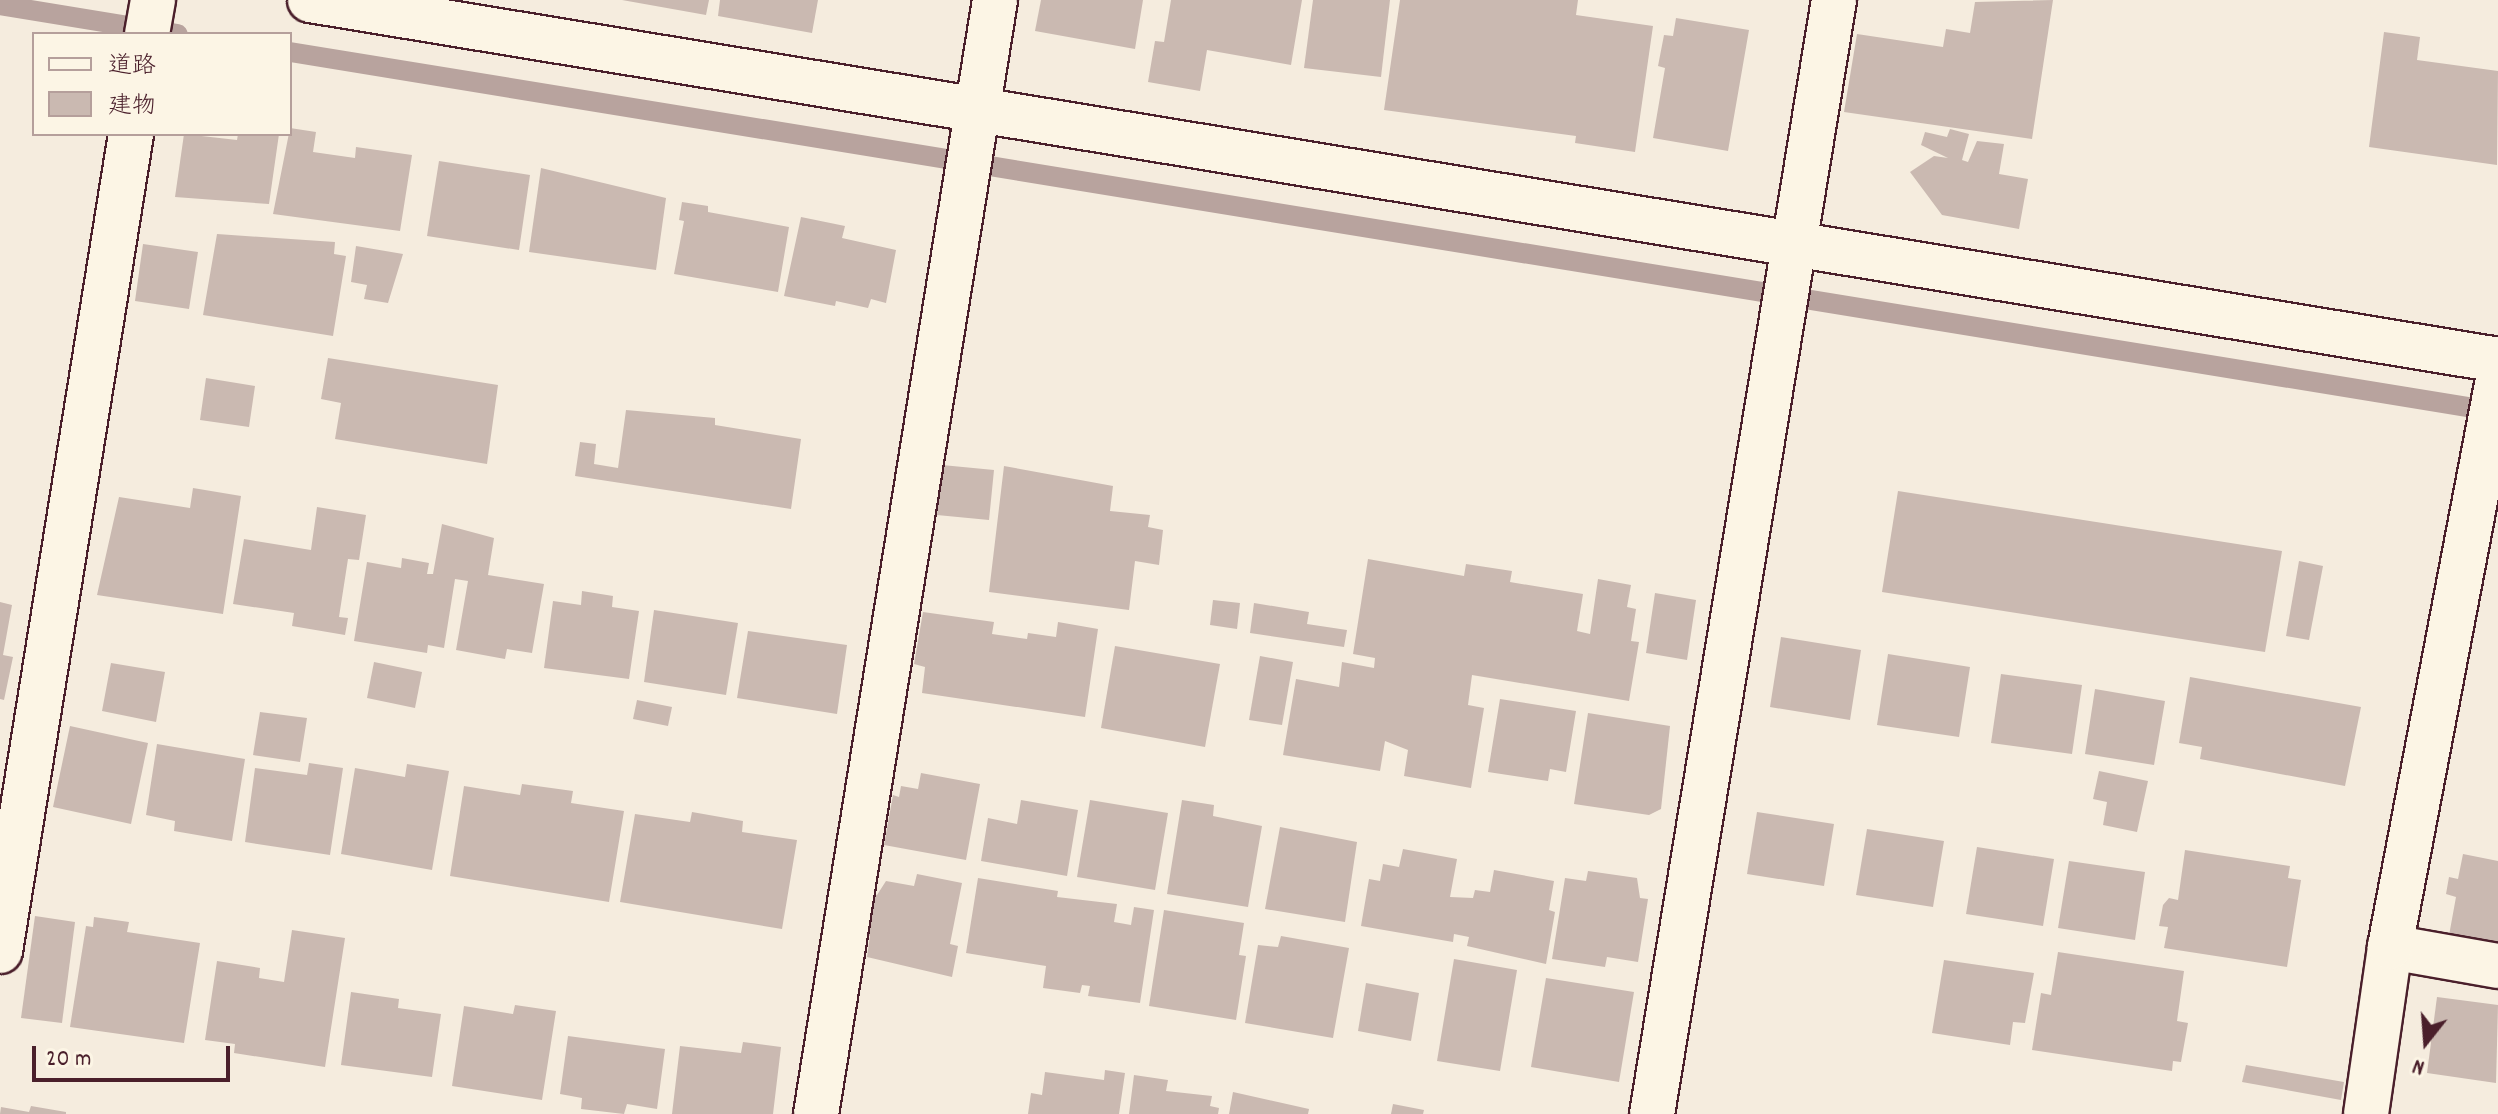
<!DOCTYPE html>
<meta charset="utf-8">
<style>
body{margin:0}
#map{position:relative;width:2498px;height:1114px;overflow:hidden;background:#f5ecde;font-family:Dekko,"Klee One",sans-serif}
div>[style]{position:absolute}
.stream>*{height:20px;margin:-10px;padding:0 10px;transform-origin:10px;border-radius:10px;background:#b8a39e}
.building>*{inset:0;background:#cab9b1}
.roads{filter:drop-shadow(2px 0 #4a1f2b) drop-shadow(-2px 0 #4a1f2b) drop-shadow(0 2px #4a1f2b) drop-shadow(0 -2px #4a1f2b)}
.street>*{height:44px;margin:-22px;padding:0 22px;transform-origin:22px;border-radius:22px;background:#fcf5e5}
.secondary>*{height:44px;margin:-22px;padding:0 22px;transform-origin:22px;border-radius:22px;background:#fcf5e5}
span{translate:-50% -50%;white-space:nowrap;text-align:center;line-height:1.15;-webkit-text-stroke:7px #fcf5e5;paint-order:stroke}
.legend{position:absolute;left:32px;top:32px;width:260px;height:104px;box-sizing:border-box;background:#fcf5e5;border:2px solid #b59f9b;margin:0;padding:10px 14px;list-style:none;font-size:24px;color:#4a1f2b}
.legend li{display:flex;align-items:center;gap:16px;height:40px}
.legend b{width:40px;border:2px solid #b59f9b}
.north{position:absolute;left:2386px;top:1002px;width:80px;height:80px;-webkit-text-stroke:6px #fcf5e5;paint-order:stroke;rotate:197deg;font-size:22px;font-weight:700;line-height:32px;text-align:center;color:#4a1f2b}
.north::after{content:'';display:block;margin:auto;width:28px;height:36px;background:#4a1f2b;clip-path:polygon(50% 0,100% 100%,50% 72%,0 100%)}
.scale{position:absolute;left:32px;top:1046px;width:198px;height:36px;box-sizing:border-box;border:4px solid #4a1f2b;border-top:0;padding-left:10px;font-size:24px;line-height:28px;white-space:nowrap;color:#4a1f2b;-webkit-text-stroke:6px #fcf5e5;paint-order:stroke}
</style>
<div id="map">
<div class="stream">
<i style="left:0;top:5px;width:180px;rotate:9.3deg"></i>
<i style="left:290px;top:52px;width:2236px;rotate:9.26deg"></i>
</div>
<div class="building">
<i style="clip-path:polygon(622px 0,709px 0,706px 15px)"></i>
<i style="clip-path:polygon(720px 0,818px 0,812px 33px,718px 16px)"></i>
<i style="clip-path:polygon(1041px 0,1143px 0,1135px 49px,1035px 31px)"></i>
<i style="clip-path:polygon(1171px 0,1302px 0,1291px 65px,1207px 50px,1200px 91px,1148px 82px,1155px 41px,1164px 42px)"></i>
<i style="clip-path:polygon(1313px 0,1390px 0,1381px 77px,1304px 68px)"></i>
<i style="clip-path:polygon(1400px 0,1578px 0,1576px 15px,1653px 26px,1635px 152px,1575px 143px,1576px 136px,1384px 110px)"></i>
<i style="clip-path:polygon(2053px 0,2032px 139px,1844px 112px,1857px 34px,1943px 47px,1946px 29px,1970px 33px,1975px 2px)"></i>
<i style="clip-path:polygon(1676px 18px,1749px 30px,1728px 151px,1653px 138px,1665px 68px,1658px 66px,1664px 35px,1673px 36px)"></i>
<i style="clip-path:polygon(2384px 32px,2420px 37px,2417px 60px,2498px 71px,2497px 165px,2369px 147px)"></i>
<i style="clip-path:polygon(290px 128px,316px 132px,313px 152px,355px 158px,356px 147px,412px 155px,400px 231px,273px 214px)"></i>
<i style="clip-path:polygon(1950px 129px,1969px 134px,1962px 160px,1968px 162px,1977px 141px,2004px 144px,1999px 174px,2028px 179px,2019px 229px,1942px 215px,1910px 172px,1934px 156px,1948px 158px,1921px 145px,1925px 132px,1947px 137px)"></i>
<i style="clip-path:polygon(184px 134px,237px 140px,238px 134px,279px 134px,269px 204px,175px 197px)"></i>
<i style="clip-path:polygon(439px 161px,530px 175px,519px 250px,427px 236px)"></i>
<i style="clip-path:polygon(541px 168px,666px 198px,656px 270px,529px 252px)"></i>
<i style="clip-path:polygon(682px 202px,708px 206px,708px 212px,789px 227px,778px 292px,674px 274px,684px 221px,679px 220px)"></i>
<i style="clip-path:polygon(801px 217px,845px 226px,842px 238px,896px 250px,886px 303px,871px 299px,868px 308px,836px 301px,835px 306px,784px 296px)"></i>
<i style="clip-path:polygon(217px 234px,335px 242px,334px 254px,346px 256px,333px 336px,203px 315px)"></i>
<i style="clip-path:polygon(143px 244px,198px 252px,189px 309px,135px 301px)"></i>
<i style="clip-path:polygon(356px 246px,403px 254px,388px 303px,364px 299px,367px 285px,351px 282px)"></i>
<i style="clip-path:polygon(328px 358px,498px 385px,487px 464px,335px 439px,341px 403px,321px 399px)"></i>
<i style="clip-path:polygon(206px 378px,255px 386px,249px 427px,200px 420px)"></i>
<i style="clip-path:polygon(626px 410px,715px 418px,715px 425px,801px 439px,791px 509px,575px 476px,580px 442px,596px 444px,594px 464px,618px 468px)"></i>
<i style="clip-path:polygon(942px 465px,994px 470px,989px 520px,937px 515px)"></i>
<i style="clip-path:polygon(1004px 466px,1113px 486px,1110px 511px,1150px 515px,1148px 527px,1163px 530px,1159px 565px,1135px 561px,1129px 610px,989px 592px)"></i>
<i style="clip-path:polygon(193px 488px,241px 496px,223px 614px,97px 595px,119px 497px,190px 508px)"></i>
<i style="clip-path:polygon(1898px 491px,2282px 551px,2265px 652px,1882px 592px)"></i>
<i style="clip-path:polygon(317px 507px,366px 515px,359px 560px,348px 559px,339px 617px,348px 618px,345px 635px,292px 626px,294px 613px,233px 604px,244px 539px,311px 550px)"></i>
<i style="clip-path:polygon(442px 524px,494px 538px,488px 575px,544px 584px,532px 653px,507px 649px,505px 659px,456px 650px,468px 581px,455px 579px,444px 648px,428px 645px,427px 653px,354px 641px,367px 562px,401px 568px,402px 558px,429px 563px,427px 574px,433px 574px)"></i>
<i style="clip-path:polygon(1368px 559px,1464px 576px,1466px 564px,1512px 571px,1510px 582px,1583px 594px,1577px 631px,1590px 634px,1598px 579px,1631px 585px,1627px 607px,1636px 609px,1631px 641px,1639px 642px,1629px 701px,1472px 675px,1468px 705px,1484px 708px,1471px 788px,1404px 776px,1408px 750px,1385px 741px,1380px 771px,1283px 755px,1296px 679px,1339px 687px,1342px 662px,1374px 668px,1375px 658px,1353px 654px)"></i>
<i style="clip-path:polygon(2299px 561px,2323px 566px,2309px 640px,2286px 636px)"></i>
<i style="clip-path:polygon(582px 591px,613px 596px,612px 607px,639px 611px,629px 679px,544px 668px,553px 601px,581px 605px)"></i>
<i style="clip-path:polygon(1655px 593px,1696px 600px,1687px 660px,1646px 653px)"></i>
<i style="clip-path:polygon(1213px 600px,1240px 603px,1237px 629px,1210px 625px)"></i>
<i style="clip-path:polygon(0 602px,12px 605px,3px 655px,13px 657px,4px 700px,0 699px)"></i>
<i style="clip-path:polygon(1254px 603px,1309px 612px,1307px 624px,1347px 630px,1344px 647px,1250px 633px)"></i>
<i style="clip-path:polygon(654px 610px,738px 623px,726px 695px,644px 682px)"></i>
<i style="clip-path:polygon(923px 612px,994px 622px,992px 634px,1027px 639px,1028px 633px,1056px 637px,1058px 622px,1098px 629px,1085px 717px,922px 693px,925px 667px,914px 664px)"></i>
<i style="clip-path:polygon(748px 631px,847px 645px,837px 714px,737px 698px)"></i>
<i style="clip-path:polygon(1781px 637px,1861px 650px,1850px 720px,1770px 707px)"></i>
<i style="clip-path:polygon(1115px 646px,1220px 664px,1205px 747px,1101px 728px)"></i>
<i style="clip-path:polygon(1888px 654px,1970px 667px,1959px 737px,1877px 725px)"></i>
<i style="clip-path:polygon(1260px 656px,1293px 662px,1282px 725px,1249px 720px)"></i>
<i style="clip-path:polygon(374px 662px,422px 672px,415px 708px,367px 698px)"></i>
<i style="clip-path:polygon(111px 663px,165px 672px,156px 722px,102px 711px)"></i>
<i style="clip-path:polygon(2001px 674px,2082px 685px,2072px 754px,1991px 743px)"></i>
<i style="clip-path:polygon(2190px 677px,2361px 707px,2345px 786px,2200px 759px,2202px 747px,2179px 743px)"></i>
<i style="clip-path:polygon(2095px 689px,2165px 701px,2154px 765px,2085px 754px)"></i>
<i style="clip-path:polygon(1500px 699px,1576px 711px,1566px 772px,1550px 769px,1548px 781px,1488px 772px)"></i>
<i style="clip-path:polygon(637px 700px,672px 707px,668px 726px,633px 719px)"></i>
<i style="clip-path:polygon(260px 712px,307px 718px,300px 762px,253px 755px)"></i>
<i style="clip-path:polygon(1588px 713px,1670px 726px,1661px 809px,1649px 815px,1574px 804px)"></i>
<i style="clip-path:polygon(70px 726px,148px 743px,131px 824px,53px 807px)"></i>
<i style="clip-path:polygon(157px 744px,245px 759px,232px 841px,174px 831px,175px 821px,146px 815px)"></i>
<i style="clip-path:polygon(309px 763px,343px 768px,330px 855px,245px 842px,255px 768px,307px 775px)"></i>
<i style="clip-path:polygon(407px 764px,449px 771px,432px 870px,341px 854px,355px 768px,405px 777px)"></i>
<i style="clip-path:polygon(2099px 771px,2148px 781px,2137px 832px,2103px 825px,2107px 802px,2093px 799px)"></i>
<i style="clip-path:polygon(921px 773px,980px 784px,966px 860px,884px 845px,893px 795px,899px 797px,901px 786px,918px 789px)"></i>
<i style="clip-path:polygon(522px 784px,573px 791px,571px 803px,624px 811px,609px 902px,450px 876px,464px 786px,520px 795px)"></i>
<i style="clip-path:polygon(1021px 800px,1078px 810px,1067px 876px,981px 861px,988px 818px,1017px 824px)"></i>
<i style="clip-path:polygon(1090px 800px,1168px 813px,1155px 890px,1077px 877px)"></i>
<i style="clip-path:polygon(1182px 800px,1214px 805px,1213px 816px,1262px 826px,1248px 907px,1167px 894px)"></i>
<i style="clip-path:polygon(692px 812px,743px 821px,742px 832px,797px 840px,782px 929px,620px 902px,635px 814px,690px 822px)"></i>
<i style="clip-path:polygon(1757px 812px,1834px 824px,1824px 886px,1747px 874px)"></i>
<i style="clip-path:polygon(1280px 827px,1357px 842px,1345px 922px,1265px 909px)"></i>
<i style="clip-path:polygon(1867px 829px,1944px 841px,1933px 907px,1856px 895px)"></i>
<i style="clip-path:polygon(1977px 847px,2054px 859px,2043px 926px,1966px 914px)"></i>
<i style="clip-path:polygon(1403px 849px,1457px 859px,1450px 897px,1473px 898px,1475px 890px,1490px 892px,1494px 870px,1554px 881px,1549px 910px,1555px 912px,1546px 964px,1467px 946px,1469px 937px,1454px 934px,1453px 942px,1361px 926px,1369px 879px,1380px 881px,1383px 864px,1399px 867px)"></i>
<i style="clip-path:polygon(2185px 850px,2290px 866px,2288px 878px,2301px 880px,2287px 967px,2164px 948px,2168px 927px,2159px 926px,2163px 905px,2169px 898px,2178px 900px)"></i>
<i style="clip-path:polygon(2463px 854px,2498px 861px,2498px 951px,2448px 941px,2456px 897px,2446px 894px,2449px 877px,2458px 879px)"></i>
<i style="clip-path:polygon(2069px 861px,2145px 872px,2135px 940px,2058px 928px)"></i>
<i style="clip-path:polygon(1588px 871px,1637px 878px,1640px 898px,1648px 899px,1638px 962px,1607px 957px,1605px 967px,1552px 959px,1565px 878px,1586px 881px)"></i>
<i style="clip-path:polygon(917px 874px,962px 883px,950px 944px,958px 946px,952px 977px,867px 957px,870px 936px,864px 934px,872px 894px,877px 895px,886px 881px,914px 886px)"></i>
<i style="clip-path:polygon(978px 878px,1058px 891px,1057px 897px,1117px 904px,1114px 922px,1131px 925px,1134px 907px,1154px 910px,1140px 1003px,1088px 996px,1090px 986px,1082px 985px,1080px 993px,1043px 988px,1046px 966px,966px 953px)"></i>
<i style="clip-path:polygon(1164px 910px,1244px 923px,1239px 955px,1246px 956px,1236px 1020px,1149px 1006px)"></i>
<i style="clip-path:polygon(35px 916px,75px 922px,62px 1023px,21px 1018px)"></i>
<i style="clip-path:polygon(94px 917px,129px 922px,127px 932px,200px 943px,184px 1043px,70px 1027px,86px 926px,93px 927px)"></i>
<i style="clip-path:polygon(292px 930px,345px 938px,325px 1067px,234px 1053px,235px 1044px,205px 1040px,217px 961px,260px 968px,259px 978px,284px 982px)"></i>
<i style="clip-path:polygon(1281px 936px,1349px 948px,1333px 1038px,1245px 1023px,1258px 945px,1278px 947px)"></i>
<i style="clip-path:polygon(2058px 952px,2184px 971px,2177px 1021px,2188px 1023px,2181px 1062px,2173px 1061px,2172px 1071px,2032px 1050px,2041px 993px,2051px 995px)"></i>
<i style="clip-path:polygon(1454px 959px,1517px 970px,1500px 1071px,1437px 1061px)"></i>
<i style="clip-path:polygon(1944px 960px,2034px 973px,2025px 1023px,2013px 1022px,2010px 1045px,1932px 1033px)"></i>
<i style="clip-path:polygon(1546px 978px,1634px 992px,1619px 1082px,1531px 1067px)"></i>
<i style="clip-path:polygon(1366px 983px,1419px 993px,1411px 1041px,1358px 1031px)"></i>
<i style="clip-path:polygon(351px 992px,399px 999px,398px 1008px,441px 1014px,432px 1077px,341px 1065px)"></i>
<i style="clip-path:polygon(2437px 997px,2498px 1005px,2496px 1083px,2427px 1073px)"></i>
<i style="clip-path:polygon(515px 1005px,556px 1011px,542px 1100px,452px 1086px,464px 1006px,513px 1014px)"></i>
<i style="clip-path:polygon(568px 1036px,665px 1049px,657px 1109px,627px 1104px,624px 1114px,581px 1109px,582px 1098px,560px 1094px)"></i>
<i style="clip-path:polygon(743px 1042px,781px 1047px,773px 1114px,672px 1114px,680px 1046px,741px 1053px)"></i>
<i style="clip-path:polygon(2246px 1065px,2344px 1082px,2341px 1100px,2242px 1082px)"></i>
<i style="clip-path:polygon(1105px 1070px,1125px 1073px,1119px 1114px,1028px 1114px,1031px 1093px,1042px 1095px,1045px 1072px,1104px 1080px)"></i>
<i style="clip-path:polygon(1134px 1075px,1168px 1080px,1166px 1091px,1212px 1096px,1210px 1106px,1219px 1108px,1218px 1114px,1129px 1114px)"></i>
<i style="clip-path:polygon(1233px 1092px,1309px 1109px,1308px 1114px,1229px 1114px)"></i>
<i style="clip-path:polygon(1393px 1104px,1424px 1110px,1423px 1114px,1391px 1114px)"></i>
<i style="clip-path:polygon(31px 1106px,66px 1112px,66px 1114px,0 1114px,1px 1107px,29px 1112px)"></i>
</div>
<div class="roads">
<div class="street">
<i style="left:147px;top:34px;width:35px;rotate:-80deg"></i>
<i style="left:2390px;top:947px;width:110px;rotate:10deg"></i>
<i style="left:0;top:951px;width:827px;rotate:-80.89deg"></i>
<i style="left:816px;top:1114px;width:1128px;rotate:-80.87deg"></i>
<i style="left:1652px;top:1114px;width:1129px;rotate:-80.72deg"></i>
<i style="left:2366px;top:1114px;width:169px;rotate:-81.8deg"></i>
<i style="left:2390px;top:947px;width:578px;rotate:-79.23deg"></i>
</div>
<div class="secondary">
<i style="left:310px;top:0;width:2217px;rotate:9.34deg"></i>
</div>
</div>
<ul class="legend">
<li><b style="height:10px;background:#fcf5e5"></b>道路</li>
<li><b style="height:22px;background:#cab9b1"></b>建物</li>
</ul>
<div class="north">N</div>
<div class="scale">20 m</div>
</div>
